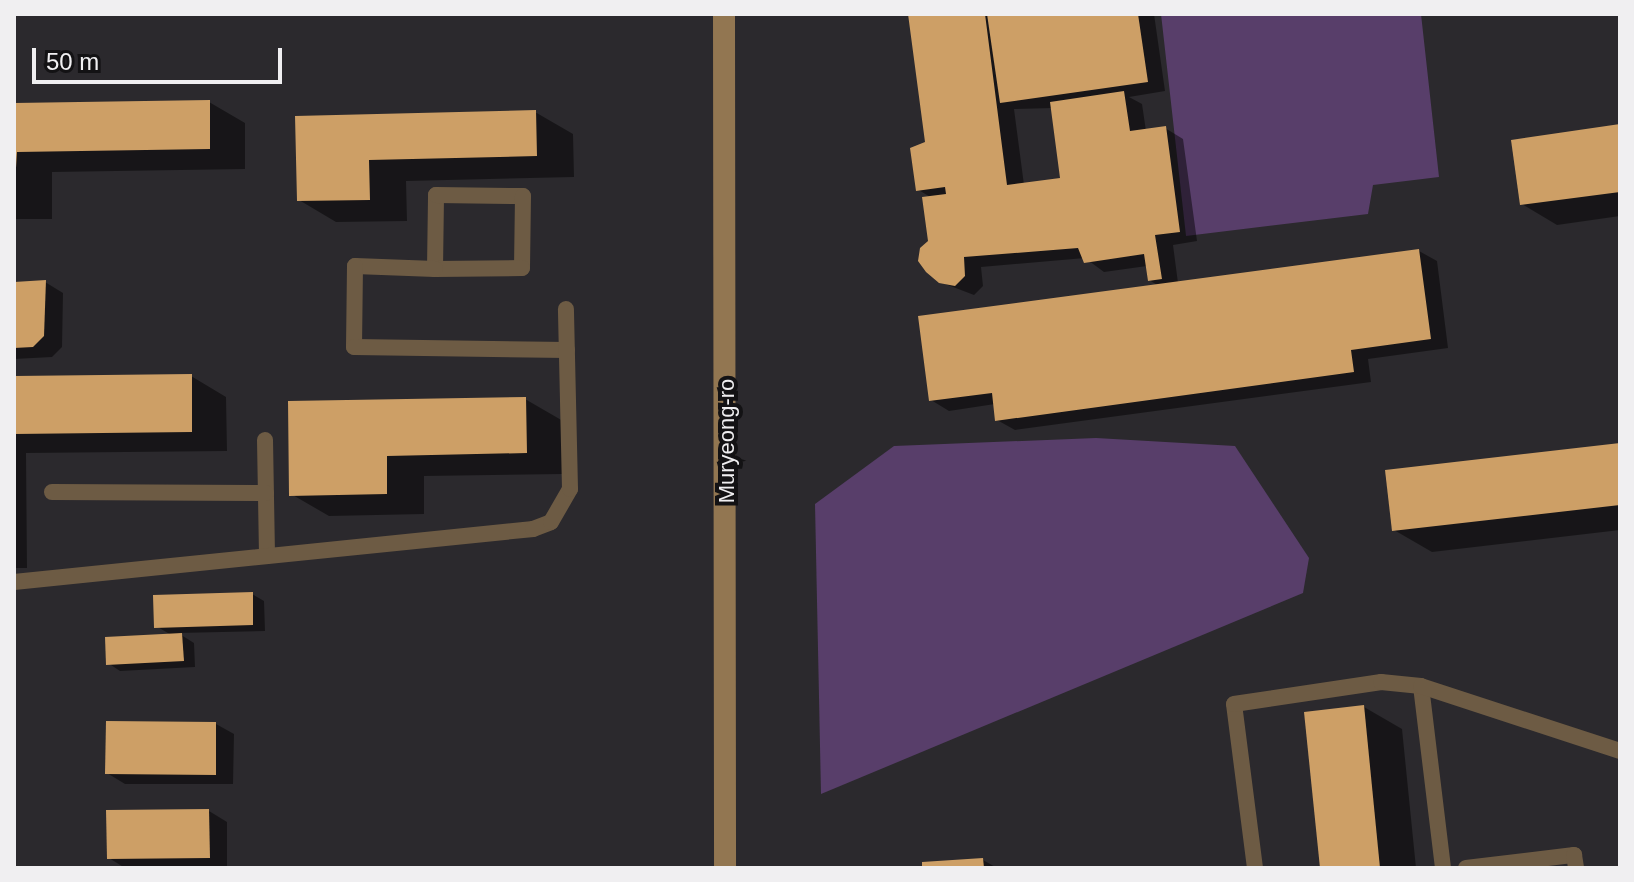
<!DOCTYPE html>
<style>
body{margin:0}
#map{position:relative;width:1634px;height:882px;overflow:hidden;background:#2b292d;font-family:Helvetica,sans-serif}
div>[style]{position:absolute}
.green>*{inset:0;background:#583e6a}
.shadow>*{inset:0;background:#0007}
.building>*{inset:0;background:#cd9f66}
.service>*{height:16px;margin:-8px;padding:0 8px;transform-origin:8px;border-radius:8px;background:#6d5b44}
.secondary>*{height:22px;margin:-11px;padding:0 11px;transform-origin:11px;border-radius:11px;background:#927651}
span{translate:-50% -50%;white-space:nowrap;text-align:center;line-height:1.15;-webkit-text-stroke:8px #131214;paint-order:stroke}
.street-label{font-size:22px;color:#f0eff1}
.frame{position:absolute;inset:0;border:16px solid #f0eff1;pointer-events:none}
.scale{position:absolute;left:32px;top:48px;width:250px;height:36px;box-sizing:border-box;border:4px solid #f0eff1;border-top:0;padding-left:10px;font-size:24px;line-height:28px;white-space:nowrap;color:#f0eff1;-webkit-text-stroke:6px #131214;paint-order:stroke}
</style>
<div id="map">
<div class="green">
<i style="clip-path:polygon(1161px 14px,1421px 14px,1439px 177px,1373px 185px,1368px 214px,1186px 236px)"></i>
<i style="clip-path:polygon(1096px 438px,1235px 446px,1309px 558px,1303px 593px,821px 794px,815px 504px,894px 446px)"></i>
</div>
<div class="shadow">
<i style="clip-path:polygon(evenodd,910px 14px,1154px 14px,1165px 91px,1129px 97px,1142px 104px,1146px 131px,1165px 128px,1183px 139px,1197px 241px,1173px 245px,1178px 283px,1419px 251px,1437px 261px,1448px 348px,1368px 359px,1371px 382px,1015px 430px,997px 420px,995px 404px,949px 411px,931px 400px,1159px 286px,1149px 280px,1147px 266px,1104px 272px,1085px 258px,981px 267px,983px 286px,974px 295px,940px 282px,930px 242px,932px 198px,917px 189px,927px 143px,910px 14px,1053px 108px,1063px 179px,1024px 185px,1014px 109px,1053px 108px)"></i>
<i style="clip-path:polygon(209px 102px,245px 123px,245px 169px,52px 172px,52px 219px,14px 219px,14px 105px)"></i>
<i style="clip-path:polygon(535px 112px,573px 134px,574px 177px,406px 181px,407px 221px,336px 222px,299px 200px,297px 118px)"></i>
<i style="clip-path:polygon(1620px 127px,1620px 216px,1557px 225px,1522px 204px)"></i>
<i style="clip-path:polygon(45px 282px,63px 293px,62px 347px,52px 357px,14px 359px,14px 284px)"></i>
<i style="clip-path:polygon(191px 376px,226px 397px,227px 451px,26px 453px,27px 568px,14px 568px,14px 378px)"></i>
<i style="clip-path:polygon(525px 399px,563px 421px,563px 474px,424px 476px,424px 514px,329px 516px,291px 494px)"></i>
<i style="clip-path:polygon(1620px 445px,1620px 530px,1432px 552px,1394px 530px)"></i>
<i style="clip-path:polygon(252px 594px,264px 601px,265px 631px,178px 633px,194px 643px,195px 667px,120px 671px,108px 663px,173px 636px,156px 626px)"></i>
<i style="clip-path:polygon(1364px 707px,1402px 729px,1416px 868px,1322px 868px)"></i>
<i style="clip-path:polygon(216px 724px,234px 734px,233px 784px,125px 784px,107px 773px)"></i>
<i style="clip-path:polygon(209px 811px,227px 822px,227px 868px,125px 868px,109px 858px)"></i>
<i style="clip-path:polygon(983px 860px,997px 868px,924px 868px)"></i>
</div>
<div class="building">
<i style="clip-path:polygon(908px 14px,985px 14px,1007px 185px,1060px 178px,1050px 102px,1124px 91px,1130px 131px,1166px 126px,1180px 232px,1155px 235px,1162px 279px,1148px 281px,1144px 254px,1084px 263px,1078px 248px,964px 257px,965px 276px,955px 286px,939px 283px,926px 272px,918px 261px,920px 248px,928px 241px,922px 197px,946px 194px,945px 187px,916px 191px,910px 148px,925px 142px)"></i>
<i style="clip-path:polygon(987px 14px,1138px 14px,1148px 82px,1000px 103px)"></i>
<i style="clip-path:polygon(210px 100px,210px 149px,17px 152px,14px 200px,14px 103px)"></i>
<i style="clip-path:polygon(536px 110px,537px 156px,369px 160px,370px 200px,297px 201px,295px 116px)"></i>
<i style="clip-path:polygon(1620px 124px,1620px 192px,1520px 205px,1511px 140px)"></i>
<i style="clip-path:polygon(1419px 249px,1431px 339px,1351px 350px,1354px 372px,995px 421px,992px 393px,929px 401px,918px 316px)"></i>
<i style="clip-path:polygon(46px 280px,44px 336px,33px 347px,14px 348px,14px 282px)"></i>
<i style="clip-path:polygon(192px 374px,192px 432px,14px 434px,14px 376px)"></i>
<i style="clip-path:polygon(526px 397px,527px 453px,387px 456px,387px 494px,289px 496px,288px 401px)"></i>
<i style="clip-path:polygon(1620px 443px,1620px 505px,1392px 531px,1385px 470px)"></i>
<i style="clip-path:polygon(253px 592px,253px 625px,154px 628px,153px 595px)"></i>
<i style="clip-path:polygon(182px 633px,184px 661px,106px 665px,105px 637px)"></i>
<i style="clip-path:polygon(1364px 705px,1380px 868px,1320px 868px,1304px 712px)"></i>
<i style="clip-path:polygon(106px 721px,216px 722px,216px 775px,105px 774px)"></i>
<i style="clip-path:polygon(209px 809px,210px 858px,107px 859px,106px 810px)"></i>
<i style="clip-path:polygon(983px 858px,984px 868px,922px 868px,922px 862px)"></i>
</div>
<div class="service">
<i style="left:435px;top:269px;width:74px;rotate:-89.2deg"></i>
<i style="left:436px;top:195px;width:87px;rotate:0.7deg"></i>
<i style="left:523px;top:196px;width:72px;rotate:90.8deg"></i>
<i style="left:522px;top:268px;width:87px;rotate:179.3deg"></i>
<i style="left:435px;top:269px;width:80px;rotate:-177.9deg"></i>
<i style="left:355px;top:266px;width:81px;rotate:90.7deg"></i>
<i style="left:354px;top:347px;width:213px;rotate:0.8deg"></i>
<i style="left:265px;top:440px;width:116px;rotate:89deg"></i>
<i style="left:52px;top:492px;width:214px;rotate:0.3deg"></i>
<i style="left:14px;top:582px;width:522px;rotate:-5.83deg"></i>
<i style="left:533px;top:529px;width:19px;rotate:-21deg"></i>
<i style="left:551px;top:522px;width:38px;rotate:-60deg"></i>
<i style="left:570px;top:489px;width:180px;rotate:-91.3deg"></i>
<i style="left:1421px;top:686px;width:183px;rotate:83.1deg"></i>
<i style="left:1255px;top:868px;width:165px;rotate:-97.3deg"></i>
<i style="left:1234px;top:704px;width:149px;rotate:-8.5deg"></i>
<i style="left:1381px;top:682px;width:40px;rotate:5.7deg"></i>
<i style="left:1421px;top:686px;width:209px;rotate:18.1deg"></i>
<i style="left:1466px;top:868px;width:109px;rotate:-6.9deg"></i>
<i style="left:1574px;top:855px;width:13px;rotate:81deg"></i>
</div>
<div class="secondary">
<i style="left:724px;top:14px;width:854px;rotate:89.93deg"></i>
</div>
<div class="street-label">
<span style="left:727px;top:441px;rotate:-90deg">Muryeong-ro</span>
</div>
<div class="frame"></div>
<div class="scale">50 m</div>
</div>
